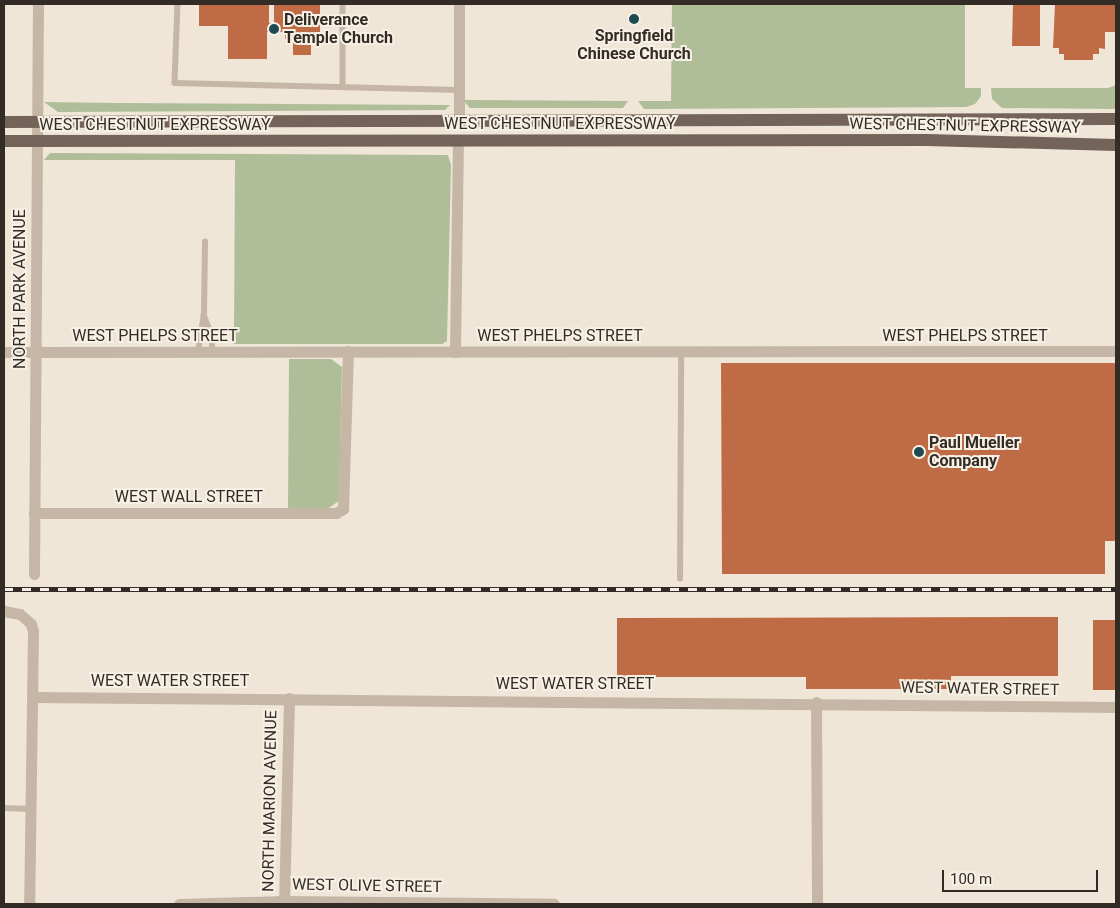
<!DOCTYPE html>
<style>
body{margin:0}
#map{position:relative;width:1120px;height:908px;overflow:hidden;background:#efe6d8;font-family:Roboto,sans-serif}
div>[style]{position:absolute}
.green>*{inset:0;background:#afbd99}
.building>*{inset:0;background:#bf6b46}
.service>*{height:5.5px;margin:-2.75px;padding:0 2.75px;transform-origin:2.75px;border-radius:2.75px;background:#c6b6a5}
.minor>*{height:11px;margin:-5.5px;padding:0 5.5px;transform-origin:5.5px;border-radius:5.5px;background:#c6b6a5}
.primary>*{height:12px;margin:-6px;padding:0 6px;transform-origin:6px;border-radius:6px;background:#746358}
.rail>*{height:5px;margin-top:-2.5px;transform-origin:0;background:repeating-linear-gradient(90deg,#f7f0e4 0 9px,#322b26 0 18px);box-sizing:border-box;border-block:1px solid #322b26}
.dots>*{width:14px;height:14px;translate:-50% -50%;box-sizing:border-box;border:2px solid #f7f0e4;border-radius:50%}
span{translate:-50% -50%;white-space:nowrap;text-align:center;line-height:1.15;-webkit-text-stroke:4px #f7f0e4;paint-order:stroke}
.poi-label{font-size:16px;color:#322b26;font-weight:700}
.left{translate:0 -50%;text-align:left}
.street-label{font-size:16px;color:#322b26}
.frame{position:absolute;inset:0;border:5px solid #322b26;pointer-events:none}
.scale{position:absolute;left:942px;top:870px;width:156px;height:22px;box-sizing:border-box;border:2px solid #322b26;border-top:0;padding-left:6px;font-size:15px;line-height:18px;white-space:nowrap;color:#322b26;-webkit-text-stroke:4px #f7f0e4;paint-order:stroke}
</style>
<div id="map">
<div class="green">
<i style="clip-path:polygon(672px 4px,965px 4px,965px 88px,981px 88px,981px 96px,975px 104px,966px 107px,644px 109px,638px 101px,671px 101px)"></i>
<i style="clip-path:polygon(1116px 85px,1116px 109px,1002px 108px,992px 99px,991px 88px,1108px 88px)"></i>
<i style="clip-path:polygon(463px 100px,628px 101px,623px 108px,470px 108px)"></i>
<i style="clip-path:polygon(44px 102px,116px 103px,450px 105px,445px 110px,58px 112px)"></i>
<i style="clip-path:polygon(50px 153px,448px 155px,451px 165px,447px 341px,442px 344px,234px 344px,235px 160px,44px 160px)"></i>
<i style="clip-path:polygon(289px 359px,331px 359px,342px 367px,339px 501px,327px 509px,288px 510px)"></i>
</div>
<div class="building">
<i style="clip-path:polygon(199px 4px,269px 4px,269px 23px,274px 23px,274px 4px,320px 4px,320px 36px,311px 36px,311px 55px,293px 55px,293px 39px,285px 39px,285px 32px,267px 32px,267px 59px,228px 59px,228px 26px,199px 26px)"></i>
<i style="clip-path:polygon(1013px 4px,1040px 4px,1040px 46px,1012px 46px)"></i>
<i style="clip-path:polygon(1055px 4px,1116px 4px,1116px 32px,1105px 32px,1105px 49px,1099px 48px,1099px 54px,1093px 54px,1093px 60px,1064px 60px,1064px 54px,1059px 54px,1059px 48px,1053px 48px)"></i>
<i style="clip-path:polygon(721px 363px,1116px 363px,1116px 541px,1105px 541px,1105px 574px,722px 574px)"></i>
<i style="clip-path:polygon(1058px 617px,1058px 676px,951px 676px,951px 689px,806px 689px,806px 677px,617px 677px,617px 618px)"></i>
<i style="clip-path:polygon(1093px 620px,1116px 620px,1116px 690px,1093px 690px)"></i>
</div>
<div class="service">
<i style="left:178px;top:4px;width:79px;rotate:92.2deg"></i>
<i style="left:175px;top:83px;width:284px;rotate:1.4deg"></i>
<i style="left:343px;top:4px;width:82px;rotate:90deg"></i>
<i style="left:204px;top:315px;width:22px;rotate:68deg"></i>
<i style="left:212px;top:335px;width:17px;rotate:87deg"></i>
<i style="left:198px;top:352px;width:37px;rotate:-81deg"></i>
<i style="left:204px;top:315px;width:73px;rotate:-89.2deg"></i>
<i style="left:680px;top:579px;width:227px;rotate:-89.7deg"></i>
<i style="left:4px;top:808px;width:27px;rotate:2deg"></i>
</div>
<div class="minor">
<i style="left:459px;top:121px;width:117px;rotate:-90deg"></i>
<i style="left:4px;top:352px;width:1112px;rotate:-0.05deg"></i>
<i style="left:455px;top:352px;width:212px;rotate:-89.2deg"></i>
<i style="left:34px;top:513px;width:302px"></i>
<i style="left:336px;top:513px;width:8px;rotate:-30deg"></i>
<i style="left:343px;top:509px;width:158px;rotate:-88.2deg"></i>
<i style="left:34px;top:574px;width:570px;rotate:-89.6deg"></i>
<i style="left:4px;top:611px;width:16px;rotate:11deg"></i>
<i style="left:20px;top:614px;width:15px;rotate:42deg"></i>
<i style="left:31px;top:624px;width:7px;rotate:74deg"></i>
<i style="left:33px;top:631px;width:273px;rotate:90.8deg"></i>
<i style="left:33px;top:697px;width:1083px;rotate:0.53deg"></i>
<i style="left:816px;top:702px;width:202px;rotate:89.7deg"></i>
<i style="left:179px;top:904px;width:105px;rotate:-1.6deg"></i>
<i style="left:284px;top:901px;width:270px;rotate:0.6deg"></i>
<i style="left:284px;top:904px;width:206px;rotate:-88.6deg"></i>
</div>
<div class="primary">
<i style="left:4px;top:122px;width:1112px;rotate:-0.15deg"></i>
<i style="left:4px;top:141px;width:922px;rotate:-0.06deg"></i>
<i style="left:926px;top:140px;width:190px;rotate:1.5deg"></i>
</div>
<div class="rail">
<i style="left:4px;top:589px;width:1112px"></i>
</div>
<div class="dots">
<i style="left:634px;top:19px;background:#1e4b51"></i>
<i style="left:274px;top:29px;background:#1e4b51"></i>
<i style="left:919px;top:452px;background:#1e4b51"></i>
</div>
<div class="poi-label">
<span class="left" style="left:284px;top:29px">Deliverance<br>Temple Church</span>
<span style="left:634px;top:45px">Springfield<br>Chinese Church</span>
<span class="left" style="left:929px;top:452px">Paul Mueller<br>Company</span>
</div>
<div class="street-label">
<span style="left:560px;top:124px">WEST CHESTNUT EXPRESSWAY</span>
<span style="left:155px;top:125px">WEST CHESTNUT EXPRESSWAY</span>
<span style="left:965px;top:126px;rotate:1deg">WEST CHESTNUT EXPRESSWAY</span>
<span style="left:20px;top:289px;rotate:-90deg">NORTH PARK AVENUE</span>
<span style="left:155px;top:336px">WEST PHELPS STREET</span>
<span style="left:560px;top:336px">WEST PHELPS STREET</span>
<span style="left:965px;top:336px">WEST PHELPS STREET</span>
<span style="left:189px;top:497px">WEST WALL STREET</span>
<span style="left:170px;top:681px">WEST WATER STREET</span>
<span style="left:575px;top:684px">WEST WATER STREET</span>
<span style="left:980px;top:689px;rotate:1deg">WEST WATER STREET</span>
<span style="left:270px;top:801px;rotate:-89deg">NORTH MARION AVENUE</span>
<span style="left:367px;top:886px;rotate:1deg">WEST OLIVE STREET</span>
</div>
<div class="frame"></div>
<div class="scale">100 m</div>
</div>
